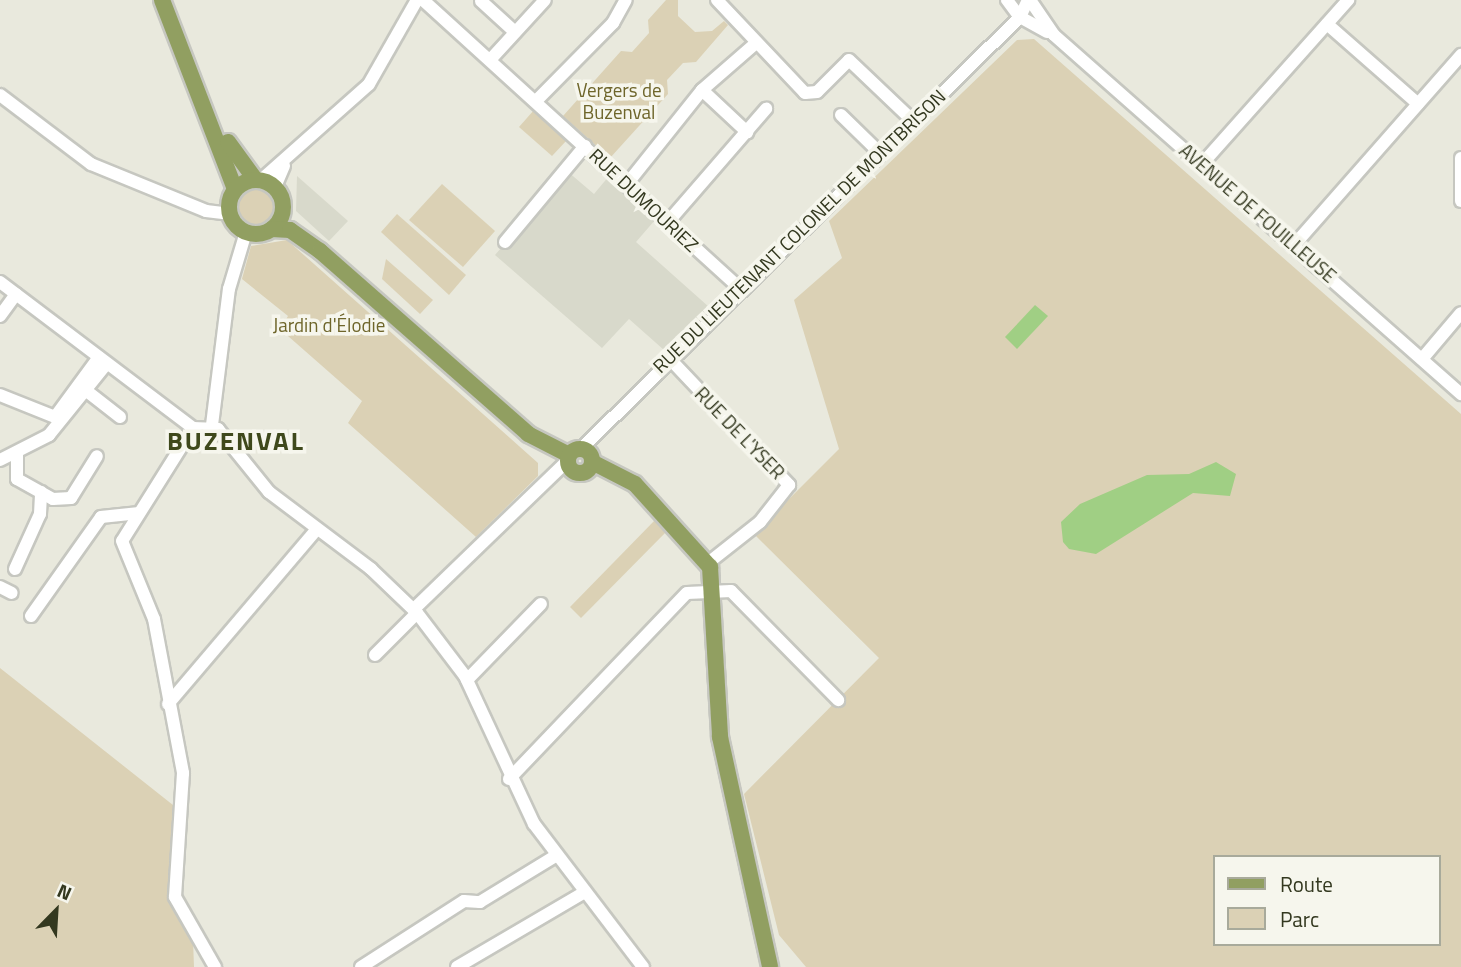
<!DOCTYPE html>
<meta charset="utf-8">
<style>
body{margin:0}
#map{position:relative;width:1461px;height:967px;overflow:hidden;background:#e9e9dd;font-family:"Titillium Web",sans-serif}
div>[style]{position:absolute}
.built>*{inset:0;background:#d8d9cb}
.green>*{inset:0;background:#dbd1b5}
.round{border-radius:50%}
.water>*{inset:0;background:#a0cf84}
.roads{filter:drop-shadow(2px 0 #c6c7c0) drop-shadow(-2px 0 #c6c7c0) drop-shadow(0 2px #c6c7c0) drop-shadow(0 -2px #c6c7c0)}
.minor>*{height:12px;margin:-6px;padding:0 6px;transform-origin:6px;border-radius:6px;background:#fff}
.major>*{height:16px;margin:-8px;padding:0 8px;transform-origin:8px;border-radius:8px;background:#919f61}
.major>.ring{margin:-8px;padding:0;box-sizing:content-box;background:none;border:16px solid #919f61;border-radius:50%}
span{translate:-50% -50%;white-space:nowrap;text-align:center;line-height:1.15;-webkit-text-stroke:7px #f6f6ed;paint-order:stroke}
.park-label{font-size:19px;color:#6e652a}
.street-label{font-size:19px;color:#33381f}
.district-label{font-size:26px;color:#3f491c;font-weight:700;letter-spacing:2px}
.legend{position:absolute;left:1213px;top:855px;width:228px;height:91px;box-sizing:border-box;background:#f6f6ed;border:2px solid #a8aa9b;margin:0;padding:9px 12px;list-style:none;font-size:21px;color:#33381f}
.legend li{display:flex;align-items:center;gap:14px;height:35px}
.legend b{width:35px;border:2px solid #a8aa9b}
.north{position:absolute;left:21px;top:876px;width:70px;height:70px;-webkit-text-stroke:5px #f6f6ed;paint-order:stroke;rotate:24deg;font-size:19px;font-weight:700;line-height:28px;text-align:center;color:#33381f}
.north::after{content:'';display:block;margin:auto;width:24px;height:32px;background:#33381f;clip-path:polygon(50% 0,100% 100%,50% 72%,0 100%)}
</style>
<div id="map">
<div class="built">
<i style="clip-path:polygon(567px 171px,594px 194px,609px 176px,655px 220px,636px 242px,709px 307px,664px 350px,629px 319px,602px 348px,495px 255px)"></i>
<i style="clip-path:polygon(297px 176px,348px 221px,329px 241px,296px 211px)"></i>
</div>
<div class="green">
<i style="clip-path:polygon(666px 0,678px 0,678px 16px,695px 32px,712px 31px,724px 21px,728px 25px,696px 62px,683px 63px,667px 80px,668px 94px,610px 158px,563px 116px,621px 51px,632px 52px,649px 33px,648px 20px)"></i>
<i style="clip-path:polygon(evenodd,1034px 39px,1461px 414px,1461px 967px,806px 967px,779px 935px,744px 794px,879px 658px,754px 534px,839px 449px,794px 300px,842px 258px,829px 221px,1017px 40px,1034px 39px,1214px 857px,1438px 857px,1438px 944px,1214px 944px,1214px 857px)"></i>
<i style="clip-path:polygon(534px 110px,567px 140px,552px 156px,519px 127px)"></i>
<i style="clip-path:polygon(442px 184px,495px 231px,463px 267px,409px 220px)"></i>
<i class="round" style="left:233px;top:184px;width:46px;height:46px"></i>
<i style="clip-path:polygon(397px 214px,466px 275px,449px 295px,381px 232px)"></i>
<i style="clip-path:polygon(287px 240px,538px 463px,538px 476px,476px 537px,348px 423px,362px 401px,280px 329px,288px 316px,242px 279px,251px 246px)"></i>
<i style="clip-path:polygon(386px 259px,433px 300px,420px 314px,382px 279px)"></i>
<i style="clip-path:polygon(656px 519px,667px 531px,581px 618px,570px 607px)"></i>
<i style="clip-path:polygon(0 668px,178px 809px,168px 887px,193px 940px,194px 967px,0 967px)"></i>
</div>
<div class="water">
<i style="clip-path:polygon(1035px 305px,1048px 316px,1017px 349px,1005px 337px)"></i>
<i style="clip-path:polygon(1216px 462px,1236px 474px,1230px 496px,1193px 493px,1096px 554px,1069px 549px,1063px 542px,1061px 522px,1080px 504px,1147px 475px,1189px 474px)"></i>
</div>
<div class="roads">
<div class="minor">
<i style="left:423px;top:0;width:430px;rotate:42.3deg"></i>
<i style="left:717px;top:0;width:128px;rotate:46.6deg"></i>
<i style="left:805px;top:93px;width:12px;rotate:-5deg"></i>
<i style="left:817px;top:92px;width:45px;rotate:-45deg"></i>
<i style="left:849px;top:60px;width:88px;rotate:43.6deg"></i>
<i style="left:1007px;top:0;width:21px;rotate:53deg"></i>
<i style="left:1020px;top:17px;width:31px;rotate:29deg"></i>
<i style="left:1030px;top:0;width:42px;rotate:55.6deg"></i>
<i style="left:1054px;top:35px;width:543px;rotate:41.41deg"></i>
<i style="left:481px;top:1px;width:46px;rotate:42.4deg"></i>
<i style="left:1327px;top:24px;width:121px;rotate:41.3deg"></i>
<i style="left:490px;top:60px;width:81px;rotate:-47.5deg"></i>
<i style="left:702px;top:90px;width:62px;rotate:43deg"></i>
<i style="left:0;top:95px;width:114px;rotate:37.2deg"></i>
<i style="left:91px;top:164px;width:124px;rotate:22.2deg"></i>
<i style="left:206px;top:211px;width:23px;rotate:7deg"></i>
<i style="left:536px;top:101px;width:110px;rotate:-45.4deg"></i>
<i style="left:613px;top:23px;width:26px;rotate:-61deg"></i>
<i style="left:841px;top:115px;width:54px;rotate:44.3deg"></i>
<i style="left:1461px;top:158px;width:43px;rotate:90deg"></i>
<i style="left:1202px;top:164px;width:220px;rotate:-48.3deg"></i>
<i style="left:261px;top:180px;width:144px;rotate:-41.6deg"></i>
<i style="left:369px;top:84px;width:97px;rotate:-60.3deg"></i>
<i style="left:627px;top:184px;width:120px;rotate:-51.4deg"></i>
<i style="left:702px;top:90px;width:70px;rotate:-41deg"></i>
<i style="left:275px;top:187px;width:23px;rotate:-67deg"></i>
<i style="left:668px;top:222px;width:150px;rotate:-49.1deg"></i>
<i style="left:505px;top:242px;width:125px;rotate:-50.2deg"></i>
<i style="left:1295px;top:244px;width:252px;rotate:-48.7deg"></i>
<i style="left:0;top:282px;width:242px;rotate:37.1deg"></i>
<i style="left:0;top:316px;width:27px;rotate:-54deg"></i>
<i style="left:669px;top:358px;width:175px;rotate:46.6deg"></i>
<i style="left:789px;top:485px;width:47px;rotate:128.1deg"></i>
<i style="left:760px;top:522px;width:66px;rotate:141.7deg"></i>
<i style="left:1422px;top:359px;width:60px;rotate:-49.7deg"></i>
<i style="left:79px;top:385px;width:52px;rotate:38deg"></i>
<i style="left:0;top:395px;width:59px;rotate:21.8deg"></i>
<i style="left:55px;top:417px;width:74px;rotate:-53.7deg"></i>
<i style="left:212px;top:425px;width:137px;rotate:-82.9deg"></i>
<i style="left:229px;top:289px;width:59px;rotate:-73.4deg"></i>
<i style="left:193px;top:428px;width:25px;rotate:2deg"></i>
<i style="left:218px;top:429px;width:81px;rotate:51deg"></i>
<i style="left:269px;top:492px;width:128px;rotate:37deg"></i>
<i style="left:371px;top:569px;width:64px;rotate:43.7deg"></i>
<i style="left:417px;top:613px;width:79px;rotate:52.7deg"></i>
<i style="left:465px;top:676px;width:163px;rotate:65deg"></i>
<i style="left:534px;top:824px;width:180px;rotate:52.7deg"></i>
<i style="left:193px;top:428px;width:133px;rotate:122.1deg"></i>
<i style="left:122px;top:541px;width:84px;rotate:67.7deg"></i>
<i style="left:154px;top:619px;width:157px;rotate:79.3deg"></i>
<i style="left:183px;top:773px;width:124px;rotate:93.7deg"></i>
<i style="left:175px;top:897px;width:81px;rotate:60.3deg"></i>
<i style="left:582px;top:448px;width:614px;rotate:-44.54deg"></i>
<i style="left:1020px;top:17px;width:19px;rotate:-65deg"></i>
<i style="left:17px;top:452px;width:27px;rotate:90deg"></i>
<i style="left:17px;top:479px;width:41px;rotate:29.1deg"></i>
<i style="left:53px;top:499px;width:18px;rotate:-3deg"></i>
<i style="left:71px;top:498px;width:49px;rotate:-58.2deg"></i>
<i style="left:0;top:460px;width:55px;rotate:-27deg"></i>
<i style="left:49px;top:435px;width:92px;rotate:-51.1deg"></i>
<i style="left:15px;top:569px;width:60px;rotate:-65.6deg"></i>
<i style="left:40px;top:514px;width:22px;rotate:-87deg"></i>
<i style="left:0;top:587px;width:13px;rotate:27deg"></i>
<i style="left:414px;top:609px;width:213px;rotate:-44deg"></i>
<i style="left:31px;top:616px;width:121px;rotate:-54.7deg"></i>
<i style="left:101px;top:517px;width:36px;rotate:-6deg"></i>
<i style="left:375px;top:655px;width:59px;rotate:-45deg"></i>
<i style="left:467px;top:680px;width:106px;rotate:-45.8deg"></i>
<i style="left:168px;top:704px;width:228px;rotate:-49.6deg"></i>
<i style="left:509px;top:779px;width:257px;rotate:-46.3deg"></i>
<i style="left:687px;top:593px;width:44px;rotate:-2.6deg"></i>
<i style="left:731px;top:591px;width:153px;rotate:45.5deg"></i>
<i style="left:361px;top:967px;width:122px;rotate:-32.7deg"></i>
<i style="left:464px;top:901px;width:16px;rotate:4deg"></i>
<i style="left:480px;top:902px;width:90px;rotate:-31.4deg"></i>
<i style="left:457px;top:967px;width:148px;rotate:-30.4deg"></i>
</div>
<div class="major">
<i style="left:162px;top:0;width:203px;rotate:68.9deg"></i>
<i style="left:228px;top:142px;width:46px;rotate:53.9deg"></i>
<i class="ring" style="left:229px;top:180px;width:38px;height:38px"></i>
<i style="left:272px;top:229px;width:18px;rotate:3deg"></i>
<i style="left:290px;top:230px;width:37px;rotate:35deg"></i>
<i style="left:320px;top:251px;width:277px;rotate:41.3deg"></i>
<i style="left:528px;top:434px;width:46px;rotate:27.1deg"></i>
<i class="ring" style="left:568px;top:449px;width:8px;height:8px"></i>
<i style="left:592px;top:462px;width:48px;rotate:27.1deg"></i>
<i style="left:635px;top:484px;width:112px;rotate:47.9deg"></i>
<i style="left:710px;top:567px;width:170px;rotate:86.6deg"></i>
<i style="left:720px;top:737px;width:235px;rotate:77.7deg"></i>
</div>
</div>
<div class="park-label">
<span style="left:619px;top:101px">Vergers de<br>Buzenval</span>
<span style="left:329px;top:325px">Jardin d'Élodie</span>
</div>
<div class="street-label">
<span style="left:644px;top:200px;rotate:43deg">RUE DUMOURIEZ</span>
<span style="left:1258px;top:213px;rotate:41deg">AVENUE DE FOUILLEUSE</span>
<span style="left:799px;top:231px;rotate:-44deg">RUE DU LIEUTENANT COLONEL DE MONTBRISON</span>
<span style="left:740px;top:433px;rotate:46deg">RUE DE L'YSER</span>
</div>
<div class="district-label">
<span style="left:236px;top:441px">BUZENVAL</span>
</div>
<ul class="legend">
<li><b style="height:9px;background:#919f61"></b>Route</li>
<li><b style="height:19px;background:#dbd1b5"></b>Parc</li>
</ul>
<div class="north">N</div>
</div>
